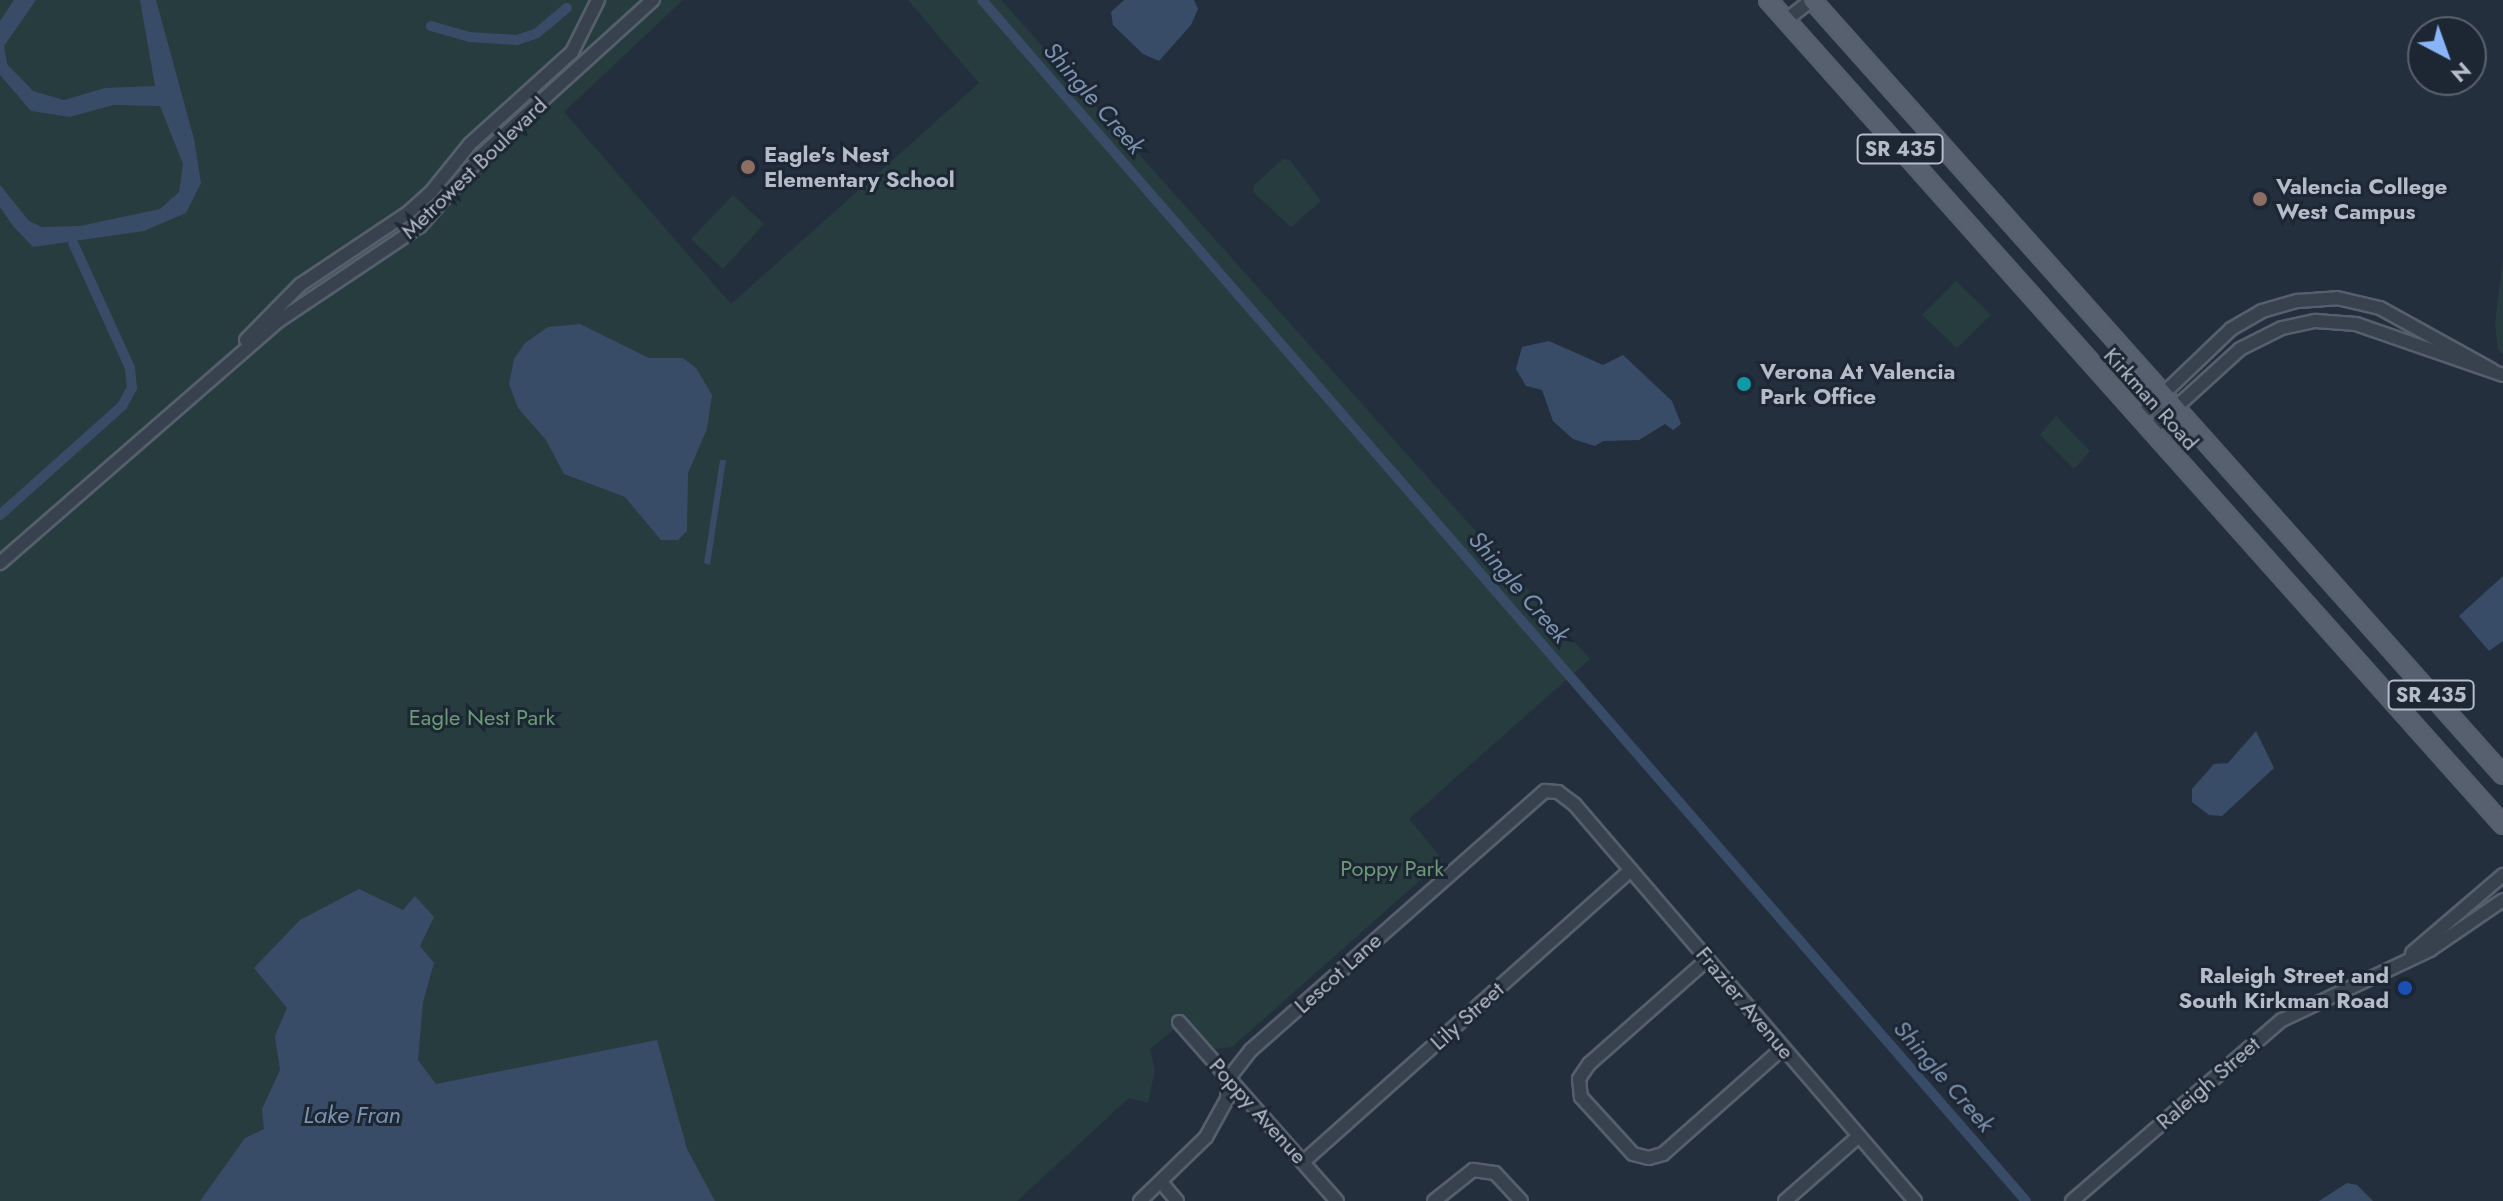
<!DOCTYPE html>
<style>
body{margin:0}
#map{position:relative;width:2503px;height:1201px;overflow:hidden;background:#242f3e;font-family:Jost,sans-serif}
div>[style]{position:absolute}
.green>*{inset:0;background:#263c3f}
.water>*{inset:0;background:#394c67}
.canal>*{height:10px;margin:-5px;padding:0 5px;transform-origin:5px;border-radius:5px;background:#394c67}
.roads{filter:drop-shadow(2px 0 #565f6c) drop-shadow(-2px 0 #565f6c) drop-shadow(0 2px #565f6c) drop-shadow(0 -2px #565f6c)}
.minor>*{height:12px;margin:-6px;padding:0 6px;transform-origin:6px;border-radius:6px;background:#38414e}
.major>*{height:16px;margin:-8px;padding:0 8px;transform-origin:8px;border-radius:8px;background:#56606e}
.dots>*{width:22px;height:22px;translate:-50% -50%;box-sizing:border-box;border:4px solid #1d2633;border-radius:50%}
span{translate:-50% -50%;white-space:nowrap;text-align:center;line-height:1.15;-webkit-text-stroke:6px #1d2633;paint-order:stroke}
.shield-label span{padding:2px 6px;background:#1d2633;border:2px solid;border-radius:6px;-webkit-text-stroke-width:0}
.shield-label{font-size:20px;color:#b4bcc9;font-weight:700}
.poi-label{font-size:22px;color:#b4bcc9;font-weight:700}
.left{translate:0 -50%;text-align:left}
.right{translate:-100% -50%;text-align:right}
.street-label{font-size:22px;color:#b4bcc9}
.park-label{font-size:22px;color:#6b9a76}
.water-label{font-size:24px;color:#7c92b1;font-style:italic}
.north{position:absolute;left:2407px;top:16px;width:80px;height:80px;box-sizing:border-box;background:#1d2633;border:2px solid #59626f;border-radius:50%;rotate:139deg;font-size:22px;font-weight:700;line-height:32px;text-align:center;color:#b4bcc9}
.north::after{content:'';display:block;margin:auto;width:28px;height:36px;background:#8ab4f8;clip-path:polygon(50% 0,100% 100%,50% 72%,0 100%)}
</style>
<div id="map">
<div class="green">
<i style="clip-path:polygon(0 0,683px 0,564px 112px,731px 304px,979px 83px,908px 0,1001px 0,1590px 659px,1409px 819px,1443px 860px,1232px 1047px,1215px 1049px,1187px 1019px,1150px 1049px,1155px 1070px,1148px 1103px,1129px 1098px,1017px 1201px,0 1201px)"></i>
<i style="clip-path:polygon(1283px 159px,1290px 160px,1321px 201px,1291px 227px,1253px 192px,1254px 185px)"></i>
<i style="clip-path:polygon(733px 195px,764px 224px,723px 269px,691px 239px)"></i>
<i style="clip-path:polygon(2503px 257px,2503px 354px,2498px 350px,2495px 324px)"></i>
<i style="clip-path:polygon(1956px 281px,1991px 315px,1957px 348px,1922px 315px)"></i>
<i style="clip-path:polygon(2056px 416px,2090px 451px,2074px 469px,2040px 435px)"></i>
</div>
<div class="water">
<i style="clip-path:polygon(14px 0,36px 0,4px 46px,7px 64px,33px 91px,64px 100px,105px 88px,155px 86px,140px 0,156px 0,194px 139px,201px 183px,186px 213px,144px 231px,33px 247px,13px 226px,0 207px,0 185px,29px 221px,42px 227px,80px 226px,160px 209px,179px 192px,183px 164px,160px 106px,113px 105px,70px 117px,31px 111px,0 75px,0 21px)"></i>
<i style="clip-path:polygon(1124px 0,1194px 0,1198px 9px,1191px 25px,1159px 61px,1143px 54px,1113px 25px,1111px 12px)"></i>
<i style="clip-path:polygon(580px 324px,649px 358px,683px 358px,696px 368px,712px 395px,707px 429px,688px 473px,687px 531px,678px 540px,661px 540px,625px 497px,564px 474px,546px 440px,518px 408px,509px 384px,514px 359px,525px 343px,548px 327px)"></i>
<i style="clip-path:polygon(1549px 341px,1603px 365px,1623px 355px,1672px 401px,1681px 424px,1673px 430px,1665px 424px,1639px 440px,1603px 441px,1595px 446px,1573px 439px,1553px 421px,1542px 390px,1526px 386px,1516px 369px,1522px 347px)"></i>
<i style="clip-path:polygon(720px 460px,726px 460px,710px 565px,704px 563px)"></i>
<i style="clip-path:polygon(2503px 576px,2503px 641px,2489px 651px,2459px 616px)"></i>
<i style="clip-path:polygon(2256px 731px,2274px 768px,2222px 816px,2209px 815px,2192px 802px,2192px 789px,2214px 764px,2228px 763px)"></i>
<i style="clip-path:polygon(359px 889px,403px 910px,415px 896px,434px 917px,420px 946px,434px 963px,423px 1002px,418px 1060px,436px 1084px,657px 1040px,687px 1149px,715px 1201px,200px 1201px,245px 1138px,264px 1129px,262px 1109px,280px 1070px,275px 1036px,287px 1008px,254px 968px,300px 920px)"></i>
<i style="clip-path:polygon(2347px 1183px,2357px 1185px,2373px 1201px,2319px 1201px)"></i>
</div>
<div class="canal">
<i style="left:982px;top:0;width:1591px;rotate:49deg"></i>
<i style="left:431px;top:26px;width:40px;rotate:16deg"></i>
<i style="left:469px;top:37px;width:48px;rotate:3.6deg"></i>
<i style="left:517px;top:40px;width:21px;rotate:-19deg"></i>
<i style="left:537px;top:33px;width:39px;rotate:-40deg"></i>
<i style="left:0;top:515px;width:164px;rotate:-41.8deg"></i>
<i style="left:122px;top:406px;width:21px;rotate:-61deg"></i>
<i style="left:132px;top:388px;width:20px;rotate:-96deg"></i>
<i style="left:130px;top:368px;width:137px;rotate:-114.5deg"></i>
</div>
<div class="roads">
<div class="minor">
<i style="left:1786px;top:20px;width:33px;rotate:-38deg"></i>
<i style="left:246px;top:340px;width:77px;rotate:-45.5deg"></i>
<i style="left:300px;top:285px;width:131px;rotate:-33.8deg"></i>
<i style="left:409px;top:212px;width:31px;rotate:-42deg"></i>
<i style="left:432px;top:191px;width:60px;rotate:-51deg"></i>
<i style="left:470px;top:144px;width:137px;rotate:-42deg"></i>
<i style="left:572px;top:52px;width:58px;rotate:-63.4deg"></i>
<i style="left:2138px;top:418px;width:129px;rotate:-43.7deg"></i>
<i style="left:2231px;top:329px;width:36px;rotate:-30deg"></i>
<i style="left:2262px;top:311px;width:37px;rotate:-16deg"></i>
<i style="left:2298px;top:301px;width:39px;rotate:-4deg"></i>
<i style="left:2337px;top:298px;width:44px;rotate:13.1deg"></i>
<i style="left:2380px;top:308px;width:128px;rotate:29deg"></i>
<i style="left:2150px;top:431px;width:122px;rotate:-42.3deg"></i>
<i style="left:2240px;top:349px;width:47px;rotate:-26.6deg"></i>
<i style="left:2282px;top:328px;width:35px;rotate:-12deg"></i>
<i style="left:2316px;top:321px;width:40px;rotate:4.3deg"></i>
<i style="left:2356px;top:324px;width:156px;rotate:19.1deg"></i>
<i style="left:0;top:563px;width:367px;rotate:-41deg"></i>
<i style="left:277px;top:322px;width:172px;rotate:-33.9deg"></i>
<i style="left:420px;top:226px;width:97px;rotate:-48.8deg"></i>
<i style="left:484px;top:153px;width:228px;rotate:-42.2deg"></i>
<i style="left:2412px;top:953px;width:120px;rotate:-40.6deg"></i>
<i style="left:1708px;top:959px;width:159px;rotate:138.6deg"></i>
<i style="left:1589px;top:1064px;width:18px;rotate:124deg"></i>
<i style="left:1579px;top:1079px;width:18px;rotate:84deg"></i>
<i style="left:1581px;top:1097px;width:77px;rotate:47.6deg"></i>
<i style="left:1633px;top:1154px;width:16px;rotate:14deg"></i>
<i style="left:1649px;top:1158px;width:15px;rotate:-16deg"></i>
<i style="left:1663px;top:1154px;width:160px;rotate:-41.5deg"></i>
<i style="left:1179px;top:1022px;width:239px;rotate:48.6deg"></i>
<i style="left:1303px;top:1162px;width:439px;rotate:-41.7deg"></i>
<i style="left:1161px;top:1182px;width:25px;rotate:50deg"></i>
<i style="left:1140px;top:1201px;width:92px;rotate:-44.1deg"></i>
<i style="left:1206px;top:1137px;width:43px;rotate:-61.1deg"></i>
<i style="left:1227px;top:1099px;width:21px;rotate:-85deg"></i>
<i style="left:1229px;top:1078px;width:36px;rotate:-52deg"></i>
<i style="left:1251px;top:1050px;width:392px;rotate:-41.4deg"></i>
<i style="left:1545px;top:791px;width:13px;rotate:4deg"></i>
<i style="left:1558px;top:792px;width:21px;rotate:37deg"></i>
<i style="left:1575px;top:805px;width:522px;rotate:49.35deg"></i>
<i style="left:1434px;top:1201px;width:50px;rotate:-38.5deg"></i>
<i style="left:1473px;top:1170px;width:22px;rotate:8deg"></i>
<i style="left:1495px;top:1173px;width:38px;rotate:47deg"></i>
<i style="left:1785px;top:1201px;width:98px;rotate:-41.3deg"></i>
<i style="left:2072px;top:1201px;width:277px;rotate:-40.8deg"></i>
<i style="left:2282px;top:1020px;width:164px;rotate:-25.3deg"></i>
<i style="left:2430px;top:950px;width:88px;rotate:-34.4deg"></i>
</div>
<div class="major">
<i style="left:1768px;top:0;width:1105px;rotate:48.3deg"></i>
<i style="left:1812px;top:0;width:1038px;rotate:48.28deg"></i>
</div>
</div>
<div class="dots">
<i style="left:748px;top:167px;background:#8d6e63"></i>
<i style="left:2260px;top:199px;background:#8d6e63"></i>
<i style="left:1744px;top:384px;background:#0f9aa8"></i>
<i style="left:2405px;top:988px;background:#1a4fb4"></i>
</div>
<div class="shield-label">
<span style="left:1900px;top:149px">SR 435</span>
<span style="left:2431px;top:695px">SR 435</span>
</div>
<div class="poi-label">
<span class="left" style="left:764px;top:167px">Eagle's Nest<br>Elementary School</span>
<span class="left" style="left:2276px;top:199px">Valencia College<br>West Campus</span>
<span class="left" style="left:1760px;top:384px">Verona At Valencia<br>Park Office</span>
<span class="right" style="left:2389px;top:988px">Raleigh Street and<br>South Kirkman Road</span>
</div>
<div class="street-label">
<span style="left:474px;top:168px;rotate:-44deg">Metrowest Boulevard</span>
<span style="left:2151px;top:399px;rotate:48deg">Kirkman Road</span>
<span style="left:1338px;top:973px;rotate:-42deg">Lescot Lane</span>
<span style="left:1745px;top:1003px;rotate:50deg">Frazier Avenue</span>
<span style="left:1467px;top:1016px;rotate:-42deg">Lily Street</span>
<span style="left:2208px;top:1083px;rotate:-41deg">Raleigh Street</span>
<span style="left:1258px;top:1111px;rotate:48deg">Poppy Avenue</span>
</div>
<div class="park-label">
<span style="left:482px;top:718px">Eagle Nest Park</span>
<span style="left:1392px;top:869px">Poppy Park</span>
</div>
<div class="water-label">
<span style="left:1094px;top:98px;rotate:49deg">Shingle Creek</span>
<span style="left:1519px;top:587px;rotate:49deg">Shingle Creek</span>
<span style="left:1944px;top:1076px;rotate:49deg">Shingle Creek</span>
<span style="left:352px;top:1115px">Lake Fran</span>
</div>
<div class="north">N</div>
</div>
